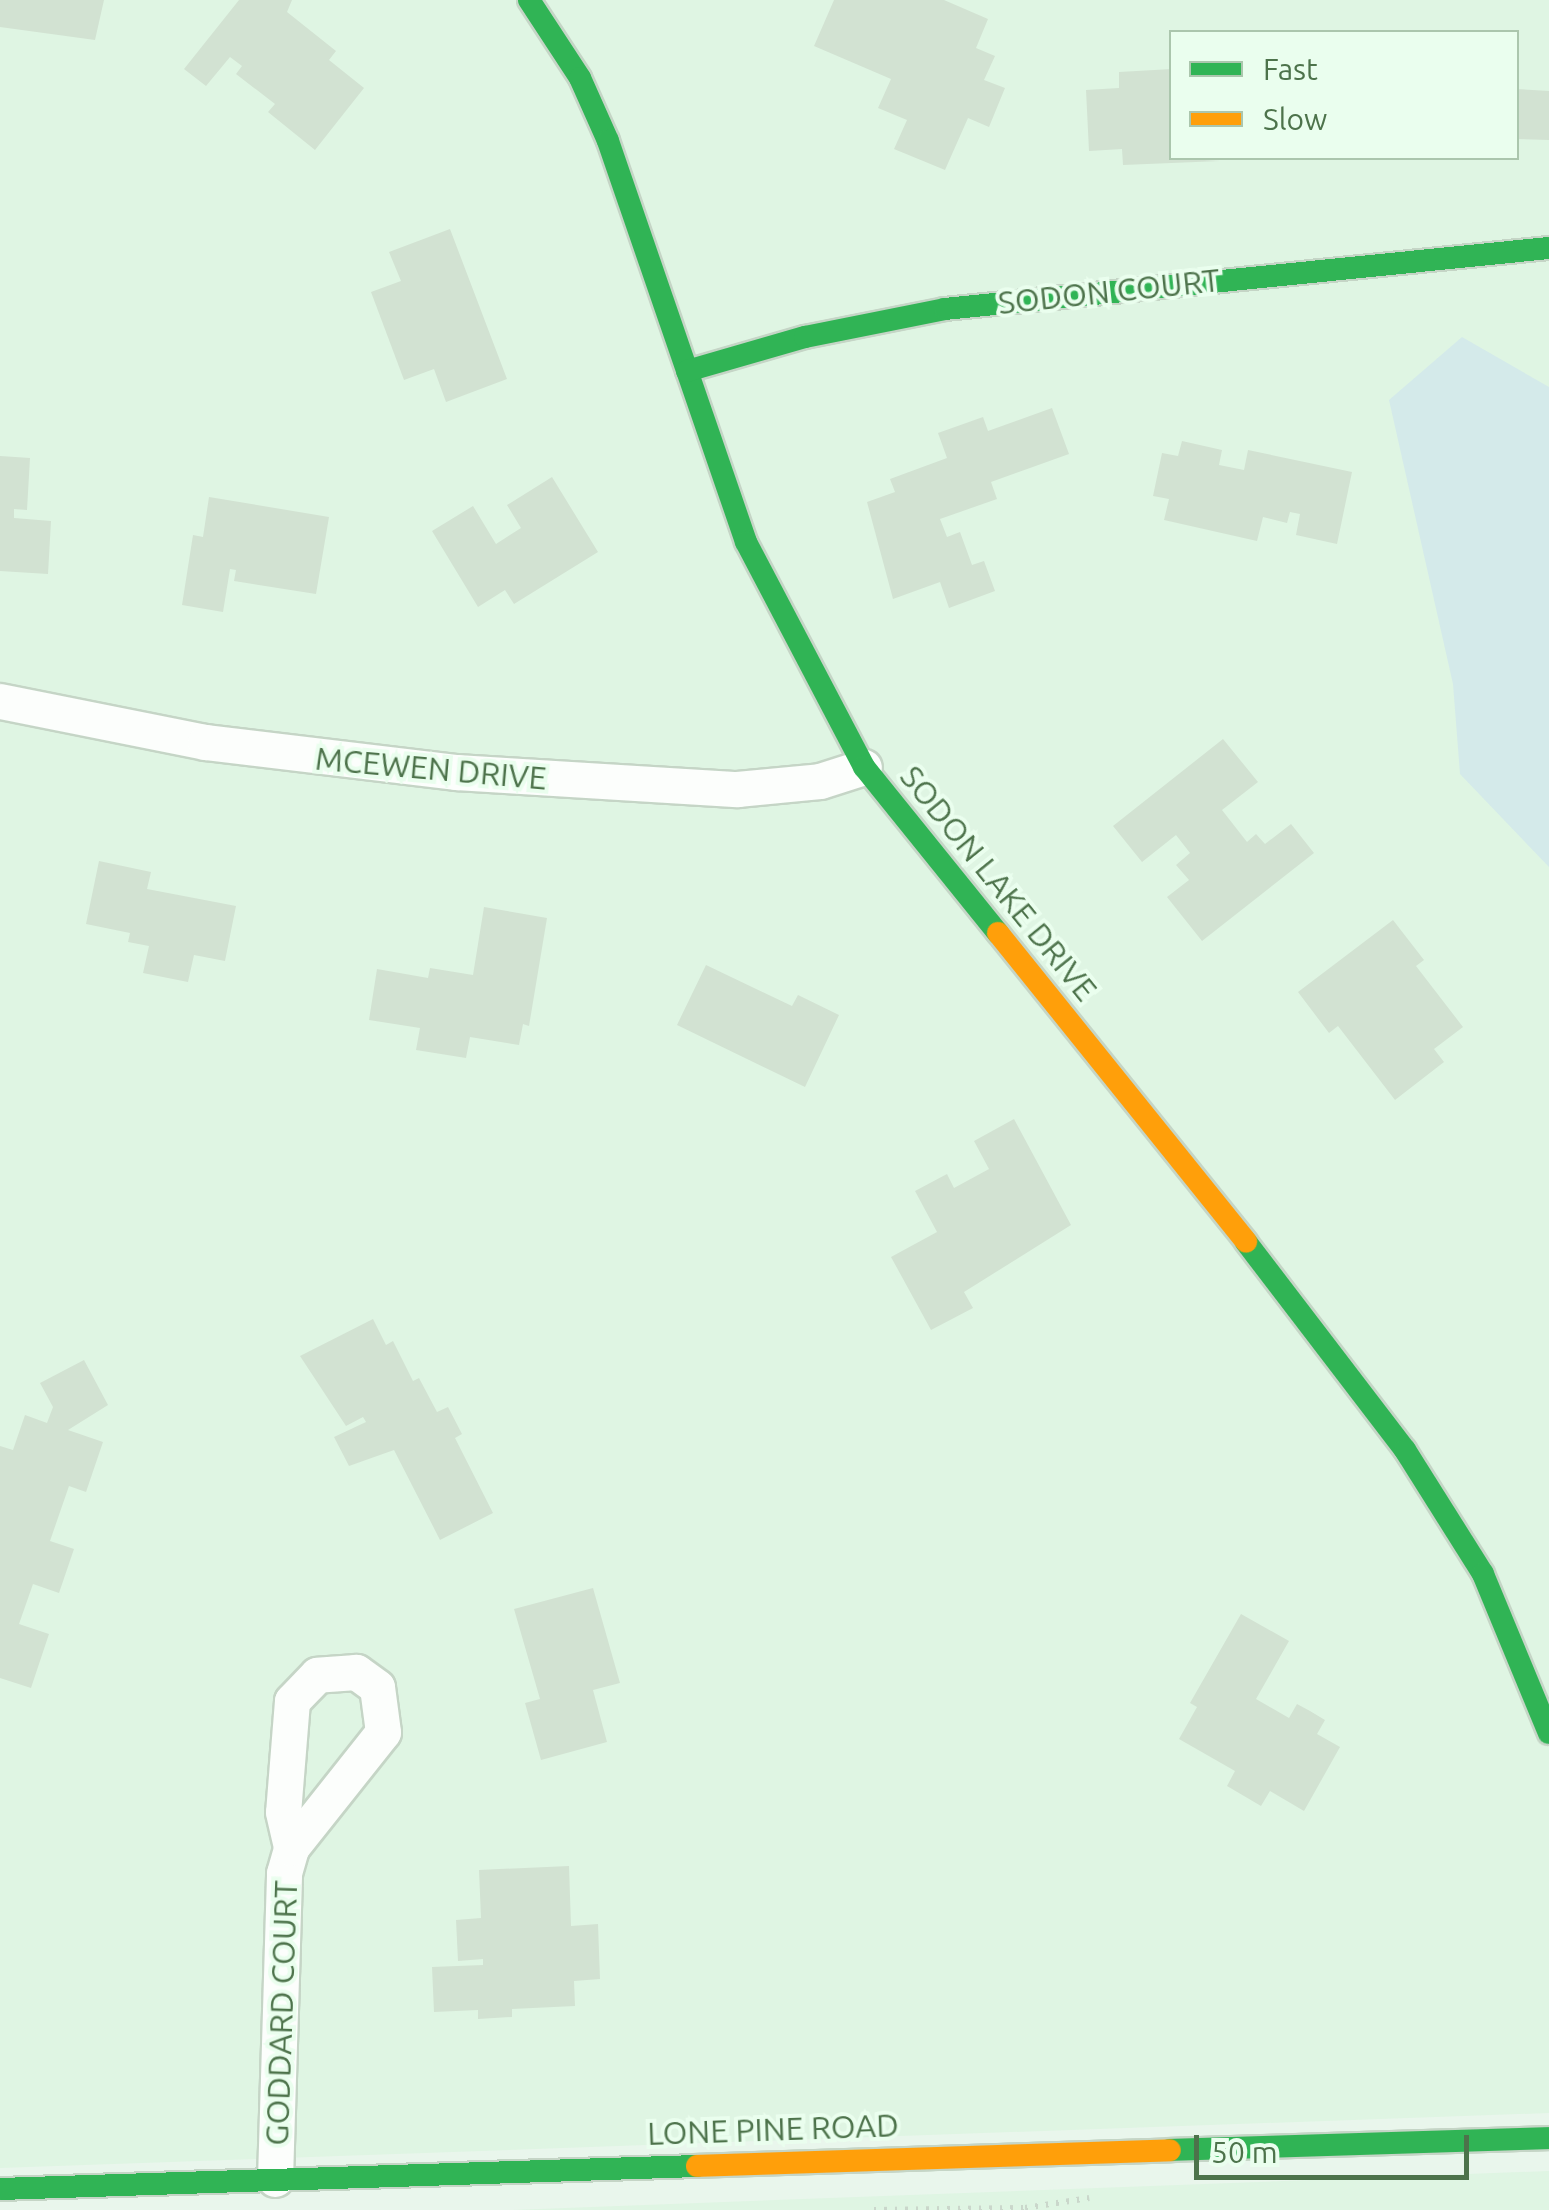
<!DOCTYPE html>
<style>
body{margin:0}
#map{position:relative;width:1549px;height:2210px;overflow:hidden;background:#e9f6ec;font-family:Ubuntu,sans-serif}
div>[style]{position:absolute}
.residential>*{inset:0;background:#dff5e3}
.green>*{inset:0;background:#d4eaea}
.building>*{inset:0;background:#d2e2d2}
.path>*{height:6px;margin-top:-3px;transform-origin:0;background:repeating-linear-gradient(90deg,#cad7cb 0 2.5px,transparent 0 10.5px)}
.roads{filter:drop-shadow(2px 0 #c5d5c6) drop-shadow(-2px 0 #c5d5c6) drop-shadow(0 2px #c5d5c6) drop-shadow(0 -2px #c5d5c6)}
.street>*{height:35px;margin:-17.5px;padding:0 17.5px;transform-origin:17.5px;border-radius:17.5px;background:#fcfefc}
.fast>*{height:22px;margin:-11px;padding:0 11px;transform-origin:11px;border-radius:11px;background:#30b455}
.slow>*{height:22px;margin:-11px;padding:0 11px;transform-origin:11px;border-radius:11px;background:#ff9f0a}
span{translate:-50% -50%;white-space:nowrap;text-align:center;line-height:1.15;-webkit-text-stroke:8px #eafeee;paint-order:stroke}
.street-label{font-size:32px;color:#4d734b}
.legend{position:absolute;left:1169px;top:30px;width:350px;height:130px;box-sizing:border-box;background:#eafeee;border:2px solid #abc6ad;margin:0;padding:12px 18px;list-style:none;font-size:30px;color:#4d734b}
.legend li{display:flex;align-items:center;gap:20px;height:50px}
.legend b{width:50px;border:2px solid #abc6ad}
.scale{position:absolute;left:1194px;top:2135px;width:275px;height:45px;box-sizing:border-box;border:5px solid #4d734b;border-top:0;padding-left:12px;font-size:30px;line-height:35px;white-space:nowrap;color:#4d734b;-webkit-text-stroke:8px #eafeee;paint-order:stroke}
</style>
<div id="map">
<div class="residential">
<i style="clip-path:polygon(evenodd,0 0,1549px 0,1549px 2113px,0 2168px,0 0,1172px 32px,1516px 32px,1516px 158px,1172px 158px,1172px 32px)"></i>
<i style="clip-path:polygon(1549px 2171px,1549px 2210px,512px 2210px)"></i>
</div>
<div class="green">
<i style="clip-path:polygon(1462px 337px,1549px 387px,1549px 867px,1460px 774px,1453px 684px,1389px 400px)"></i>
</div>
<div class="building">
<i style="clip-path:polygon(0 0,104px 0,95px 40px,0 27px)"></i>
<i style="clip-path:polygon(239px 0,292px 0,287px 12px,336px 51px,329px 60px,364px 88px,315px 150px,268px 112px,275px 104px,236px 74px,242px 66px,230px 57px,206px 86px,184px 69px)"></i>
<i style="clip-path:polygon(834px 0,944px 0,988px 19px,976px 48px,995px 56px,984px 80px,1005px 88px,989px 127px,968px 118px,945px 170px,894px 149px,907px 120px,878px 108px,891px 79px,814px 46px)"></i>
<i style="clip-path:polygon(1172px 69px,1172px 158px,1220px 161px,1123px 165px,1122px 149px,1089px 151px,1086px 90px,1119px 88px,1119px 72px)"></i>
<i style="clip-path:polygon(1516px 89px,1549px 91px,1549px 140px,1516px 139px)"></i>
<i style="clip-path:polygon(450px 229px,507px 379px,446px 402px,434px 369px,404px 380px,371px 292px,401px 281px,389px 252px)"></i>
<i style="clip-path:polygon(1052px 408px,1069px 454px,991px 482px,997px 499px,940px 519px,947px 537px,960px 532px,972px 565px,984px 561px,995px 591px,949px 608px,940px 582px,893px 599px,867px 502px,895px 492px,890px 479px,947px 458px,938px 433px,983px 417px,988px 431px)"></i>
<i style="clip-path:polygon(1182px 441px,1222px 450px,1219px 465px,1244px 470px,1248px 450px,1352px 472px,1337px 544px,1296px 535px,1300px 514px,1290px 512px,1287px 523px,1263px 517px,1257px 541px,1164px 520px,1169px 499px,1153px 496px,1162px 453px,1178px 456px)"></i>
<i style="clip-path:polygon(0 456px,30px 458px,27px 510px,14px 509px,14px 518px,51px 521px,48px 574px,0 571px)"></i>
<i style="clip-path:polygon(552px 477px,598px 552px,514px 604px,505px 590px,478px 607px,432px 531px,473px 506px,496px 544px,521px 528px,507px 505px)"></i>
<i style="clip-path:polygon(209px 497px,329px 517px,316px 594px,234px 581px,236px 570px,230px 569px,223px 612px,182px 605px,193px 535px,203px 537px)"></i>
<i style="clip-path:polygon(1223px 739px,1258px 782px,1222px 810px,1247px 842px,1256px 834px,1265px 844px,1291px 824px,1314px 853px,1202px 941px,1167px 897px,1189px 880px,1176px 865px,1190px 853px,1176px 835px,1142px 862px,1113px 826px)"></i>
<i style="clip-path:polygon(99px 861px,151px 872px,147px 889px,236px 906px,225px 961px,194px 955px,188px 982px,143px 973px,149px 946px,128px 942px,130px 933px,86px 924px)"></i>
<i style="clip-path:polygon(484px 907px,547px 918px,529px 1026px,523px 1024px,519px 1045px,470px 1037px,466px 1058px,416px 1050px,420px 1028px,369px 1020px,377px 969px,428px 978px,430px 968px,473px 975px)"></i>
<i style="clip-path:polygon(1393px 920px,1424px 960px,1416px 966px,1463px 1027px,1434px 1049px,1444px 1062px,1395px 1100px,1338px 1026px,1329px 1033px,1298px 992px)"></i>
<i style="clip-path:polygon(706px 965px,792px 1006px,798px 995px,839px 1015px,805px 1087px,677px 1025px)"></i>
<i style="clip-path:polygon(1014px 1119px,1071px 1225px,964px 1292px,973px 1308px,931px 1330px,891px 1257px,937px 1232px,915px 1191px,947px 1174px,954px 1188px,989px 1169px,974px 1141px)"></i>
<i style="clip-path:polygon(373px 1319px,386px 1345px,393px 1341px,413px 1381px,419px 1378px,437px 1412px,448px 1407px,462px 1434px,455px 1438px,493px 1513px,440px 1540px,394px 1450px,349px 1466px,334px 1437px,366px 1422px,363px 1417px,346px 1426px,300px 1356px)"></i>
<i style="clip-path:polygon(84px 1360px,108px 1405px,68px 1430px,103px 1442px,86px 1492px,69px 1486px,50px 1541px,74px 1549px,59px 1593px,33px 1584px,19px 1624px,49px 1634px,31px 1688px,0 1678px,0 1446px,13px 1450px,25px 1415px,47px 1423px,53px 1407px,40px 1383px)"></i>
<i style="clip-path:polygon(593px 1588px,620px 1683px,593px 1690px,607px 1742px,541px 1760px,525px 1703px,540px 1699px,514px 1609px)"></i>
<i style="clip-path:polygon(1241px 1614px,1289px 1641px,1256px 1699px,1289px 1718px,1297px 1704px,1310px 1711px,1325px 1720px,1317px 1734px,1340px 1747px,1304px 1811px,1270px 1791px,1261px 1806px,1227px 1786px,1235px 1771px,1179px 1739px,1197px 1707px,1190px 1703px)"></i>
<i style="clip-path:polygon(569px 1866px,571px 1926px,598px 1924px,600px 1979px,574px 1981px,575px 2006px,512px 2009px,512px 2017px,478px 2019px,478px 2010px,434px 2012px,432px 1967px,483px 1965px,483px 1959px,458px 1961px,456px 1920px,481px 1918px,479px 1870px)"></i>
</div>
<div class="path">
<i style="left:874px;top:2210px;width:151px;rotate:-0.8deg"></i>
<i style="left:1025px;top:2208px;width:65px;rotate:-8.9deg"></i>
</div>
<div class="roads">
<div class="street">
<i style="left:0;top:701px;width:209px;rotate:11.3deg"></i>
<i style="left:205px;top:742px;width:253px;rotate:6.8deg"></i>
<i style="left:456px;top:772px;width:282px;rotate:3.5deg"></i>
<i style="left:737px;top:789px;width:83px;rotate:-5.5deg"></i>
<i style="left:820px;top:781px;width:46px;rotate:-17.7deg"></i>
<i style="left:275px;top:2179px;width:306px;rotate:-88.3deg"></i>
<i style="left:284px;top:1873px;width:26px;rotate:-74deg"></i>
<i style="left:291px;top:1848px;width:148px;rotate:-51.6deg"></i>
<i style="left:383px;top:1732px;width:45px;rotate:-97.6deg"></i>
<i style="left:377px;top:1687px;width:26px;rotate:-144deg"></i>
<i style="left:356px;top:1672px;width:39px;rotate:176deg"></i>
<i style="left:317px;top:1675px;width:36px;rotate:134deg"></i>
<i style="left:292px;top:1701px;width:111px;rotate:94.6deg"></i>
<i style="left:283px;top:1812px;width:37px;rotate:77deg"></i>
</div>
<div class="fast">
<i style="left:529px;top:0;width:93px;rotate:56.8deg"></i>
<i style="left:580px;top:78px;width:69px;rotate:66deg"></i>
<i style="left:608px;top:141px;width:424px;rotate:71deg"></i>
<i style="left:746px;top:542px;width:254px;rotate:62.3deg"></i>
<i style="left:864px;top:767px;width:213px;rotate:51.1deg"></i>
<i style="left:687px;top:371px;width:123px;rotate:-16.1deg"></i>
<i style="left:805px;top:337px;width:143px;rotate:-11.3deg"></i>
<i style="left:945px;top:309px;width:607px;rotate:-5.77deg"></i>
<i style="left:1246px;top:1242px;width:262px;rotate:52.6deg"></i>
<i style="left:1405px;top:1450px;width:146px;rotate:57.8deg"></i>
<i style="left:1483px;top:1574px;width:172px;rotate:67.5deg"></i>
<i style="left:1170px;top:2150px;width:379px;rotate:-1.8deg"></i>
<i style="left:0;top:2189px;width:697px;rotate:-1.89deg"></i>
</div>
<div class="slow">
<i style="left:998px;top:933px;width:396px;rotate:51.2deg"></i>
<i style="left:697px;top:2166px;width:473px;rotate:-1.9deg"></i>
</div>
</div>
<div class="street-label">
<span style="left:1109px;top:291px;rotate:-6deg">SODON COURT</span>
<span style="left:431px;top:768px;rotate:5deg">MCEWEN DRIVE</span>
<span style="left:999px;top:883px;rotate:51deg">SODON LAKE DRIVE</span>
<span style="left:281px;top:2013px;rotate:-88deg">GODDARD COURT</span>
<span style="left:773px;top:2129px;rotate:-2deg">LONE PINE ROAD</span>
</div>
<ul class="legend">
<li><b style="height:12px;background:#30b455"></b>Fast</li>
<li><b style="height:12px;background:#ff9f0a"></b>Slow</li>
</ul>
<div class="scale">50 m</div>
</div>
